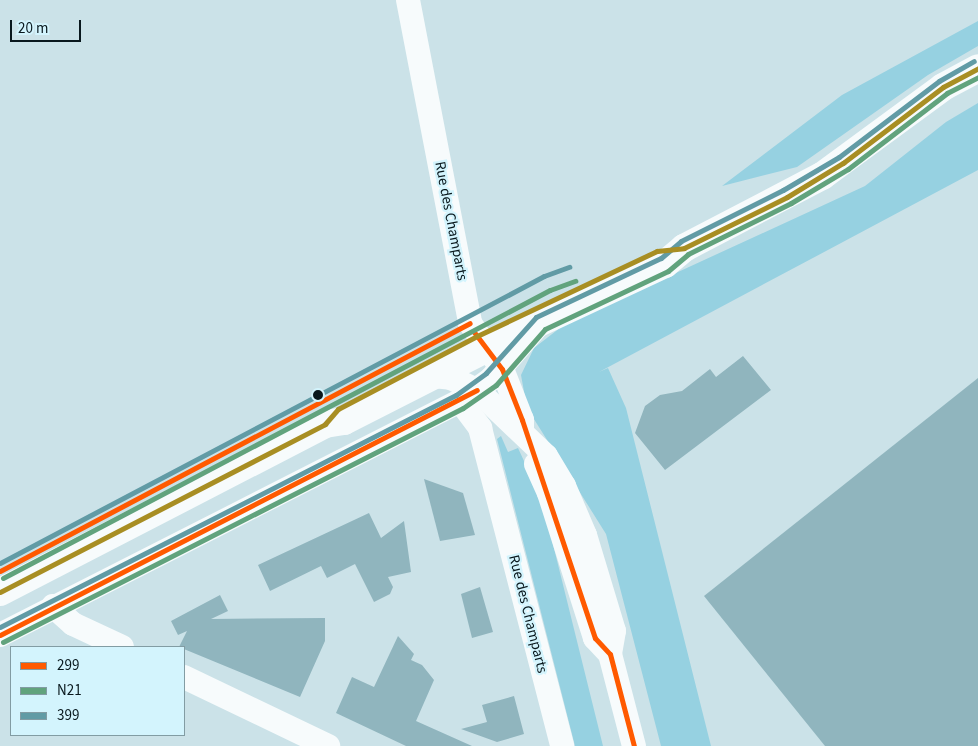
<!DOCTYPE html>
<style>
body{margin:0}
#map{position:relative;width:978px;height:746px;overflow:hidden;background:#cbe2e8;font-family:"Source Sans 3",sans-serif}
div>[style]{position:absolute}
.green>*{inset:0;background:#96d1e1}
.building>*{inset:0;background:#90b5be}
.minor>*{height:24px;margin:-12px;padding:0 12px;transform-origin:12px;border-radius:12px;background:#f7fbfc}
.primary>*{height:28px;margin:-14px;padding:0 14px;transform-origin:14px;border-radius:14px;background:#f7fbfc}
.bus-1>*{height:5px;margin:-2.5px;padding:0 2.5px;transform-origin:2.5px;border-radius:2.5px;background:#ff5a00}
.bus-2>*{height:5px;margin:-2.5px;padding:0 2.5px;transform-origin:2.5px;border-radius:2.5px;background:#61a37d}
.bus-3>*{height:5px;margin:-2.5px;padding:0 2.5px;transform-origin:2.5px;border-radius:2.5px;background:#619ba5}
.bus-4>*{height:5px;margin:-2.5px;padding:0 2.5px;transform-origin:2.5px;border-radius:2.5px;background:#a88e23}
.dots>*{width:14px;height:14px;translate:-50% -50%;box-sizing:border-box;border:2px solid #d3f4fd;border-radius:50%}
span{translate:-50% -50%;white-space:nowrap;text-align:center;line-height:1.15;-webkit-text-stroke:4.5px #d3f4fd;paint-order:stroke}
.street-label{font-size:15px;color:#09181d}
.legend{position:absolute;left:10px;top:646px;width:175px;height:90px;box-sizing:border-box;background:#d3f4fd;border:1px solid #829ca3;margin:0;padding:6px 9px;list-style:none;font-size:15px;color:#09181d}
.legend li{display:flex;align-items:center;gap:10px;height:25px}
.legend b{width:25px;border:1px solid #829ca3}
.scale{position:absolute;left:10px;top:20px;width:71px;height:22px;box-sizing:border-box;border:2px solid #09181d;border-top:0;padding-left:6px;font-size:15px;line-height:18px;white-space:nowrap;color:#09181d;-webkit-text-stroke:4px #d3f4fd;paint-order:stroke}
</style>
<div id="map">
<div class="green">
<i style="clip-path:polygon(978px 21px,978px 46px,928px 75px,797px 167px,722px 186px,842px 95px)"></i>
<i style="clip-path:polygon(978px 103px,978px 170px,599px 372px,608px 368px,626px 408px,711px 746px,661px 746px,606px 534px,527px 408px,521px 375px,534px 348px,565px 324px,865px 186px,946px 122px)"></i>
<i style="clip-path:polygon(501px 436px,508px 452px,518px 448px,542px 500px,603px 746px,575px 746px,497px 439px)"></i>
</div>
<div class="building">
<i style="clip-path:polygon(743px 356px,771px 390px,665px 470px,635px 433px,645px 406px,660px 395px,682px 391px,710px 369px,716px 377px)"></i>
<i style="clip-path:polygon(978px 378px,978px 746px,825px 746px,704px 596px)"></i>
<i style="clip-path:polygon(424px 479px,463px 493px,475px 535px,440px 541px)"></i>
<i style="clip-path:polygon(369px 513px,381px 538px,404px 521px,411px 572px,388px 577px,393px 587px,390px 594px,374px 602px,355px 564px,327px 578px,321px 566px,270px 591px,258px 565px)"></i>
<i style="clip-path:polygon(480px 587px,493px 632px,472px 638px,461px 594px)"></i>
<i style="clip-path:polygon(220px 595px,228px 611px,211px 619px,325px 618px,325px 641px,300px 697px,179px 647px,187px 631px,178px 635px,171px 621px)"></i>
<i style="clip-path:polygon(398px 636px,414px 654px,411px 660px,422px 665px,434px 680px,416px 721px,472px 746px,406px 746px,336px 713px,352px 677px,374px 687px)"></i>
<i style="clip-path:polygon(514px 696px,524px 734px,497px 742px,461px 729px,487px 722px,482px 705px)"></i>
</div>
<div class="minor">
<i style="left:408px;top:0;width:329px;rotate:79.1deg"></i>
<i style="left:470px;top:323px;width:56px;rotate:55.2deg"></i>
<i style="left:502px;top:369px;width:55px;rotate:68.6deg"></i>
<i style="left:522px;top:420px;width:9px;rotate:90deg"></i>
<i style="left:433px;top:376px;width:18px;rotate:6deg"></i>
<i style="left:451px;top:378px;width:29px;rotate:25deg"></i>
<i style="left:477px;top:390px;width:95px;rotate:43.7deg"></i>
<i style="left:546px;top:456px;width:35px;rotate:59deg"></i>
<i style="left:564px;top:486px;width:53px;rotate:66.8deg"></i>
<i style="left:585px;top:535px;width:100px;rotate:73.2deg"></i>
<i style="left:614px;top:631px;width:23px;rotate:100deg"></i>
<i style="left:610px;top:654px;width:95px;rotate:75.4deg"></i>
<i style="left:460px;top:401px;width:34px;rotate:53deg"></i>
<i style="left:480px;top:428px;width:328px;rotate:75.5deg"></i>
<i style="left:536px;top:464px;width:32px;rotate:66deg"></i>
<i style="left:549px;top:493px;width:152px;rotate:72.4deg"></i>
<i style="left:595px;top:638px;width:22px;rotate:47deg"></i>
<i style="left:53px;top:606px;width:27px;rotate:42deg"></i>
<i style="left:73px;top:624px;width:54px;rotate:25.1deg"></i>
<i style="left:0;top:635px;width:516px;rotate:-26.96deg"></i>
<i style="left:460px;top:401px;width:38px;rotate:-35deg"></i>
<i style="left:491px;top:379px;width:74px;rotate:-48.8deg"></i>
<i style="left:184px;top:677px;width:160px;rotate:25.6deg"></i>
</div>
<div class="primary">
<i style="left:0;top:592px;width:366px;rotate:-27.3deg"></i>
<i style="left:325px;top:424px;width:19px;rotate:-9deg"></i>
<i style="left:344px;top:421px;width:194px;rotate:-27deg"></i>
<i style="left:517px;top:333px;width:163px;rotate:-25deg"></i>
<i style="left:665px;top:264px;width:25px;rotate:-40deg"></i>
<i style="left:684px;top:248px;width:156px;rotate:-27.6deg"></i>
<i style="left:822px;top:176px;width:150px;rotate:-36.3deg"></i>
<i style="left:943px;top:87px;width:40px;rotate:-28deg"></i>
</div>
<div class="bus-1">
<i style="left:474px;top:332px;width:46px;rotate:52.9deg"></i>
<i style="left:502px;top:369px;width:55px;rotate:68.6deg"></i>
<i style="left:522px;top:420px;width:230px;rotate:71.5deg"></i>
<i style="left:595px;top:638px;width:22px;rotate:47deg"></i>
<i style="left:610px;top:654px;width:95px;rotate:75.4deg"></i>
<i style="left:0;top:571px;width:531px;rotate:-27.82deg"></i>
<i style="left:0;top:635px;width:536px;rotate:-27.19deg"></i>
</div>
<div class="bus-2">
<i style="left:3px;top:578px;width:618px;rotate:-27.77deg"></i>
<i style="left:550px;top:290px;width:27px;rotate:-20deg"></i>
<i style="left:3px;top:642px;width:516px;rotate:-26.96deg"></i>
<i style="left:463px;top:408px;width:40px;rotate:-34.9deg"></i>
<i style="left:496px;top:385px;width:74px;rotate:-48.8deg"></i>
<i style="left:545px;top:329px;width:136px;rotate:-25.2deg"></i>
<i style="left:668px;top:271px;width:26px;rotate:-40deg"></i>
<i style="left:688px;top:254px;width:115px;rotate:-26.3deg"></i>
<i style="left:791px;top:203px;width:66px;rotate:-30.8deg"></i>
<i style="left:848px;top:169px;width:125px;rotate:-37.5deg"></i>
<i style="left:947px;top:93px;width:35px;rotate:-27deg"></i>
</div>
<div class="bus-3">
<i style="left:0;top:563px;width:615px;rotate:-27.81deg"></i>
<i style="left:544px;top:276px;width:27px;rotate:-20deg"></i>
<i style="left:0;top:627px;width:512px;rotate:-26.97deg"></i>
<i style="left:456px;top:395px;width:37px;rotate:-36deg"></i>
<i style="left:486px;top:373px;width:75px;rotate:-48.2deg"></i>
<i style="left:536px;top:317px;width:138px;rotate:-25.3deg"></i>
<i style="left:661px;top:258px;width:26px;rotate:-40deg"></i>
<i style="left:681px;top:241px;width:114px;rotate:-26.6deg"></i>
<i style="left:783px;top:190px;width:65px;rotate:-30.5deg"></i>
<i style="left:839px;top:157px;width:126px;rotate:-37.2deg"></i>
<i style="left:939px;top:81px;width:40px;rotate:-29.7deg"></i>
</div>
<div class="bus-4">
<i style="left:0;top:592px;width:366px;rotate:-27.3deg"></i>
<i style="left:325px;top:424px;width:20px;rotate:-49deg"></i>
<i style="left:338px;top:409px;width:157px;rotate:-27.7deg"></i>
<i style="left:477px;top:336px;width:199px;rotate:-25.3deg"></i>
<i style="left:657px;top:251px;width:27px;rotate:-6deg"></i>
<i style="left:684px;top:248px;width:115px;rotate:-26.3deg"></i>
<i style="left:787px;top:197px;width:66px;rotate:-31.3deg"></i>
<i style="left:843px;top:163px;width:126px;rotate:-37.2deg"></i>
<i style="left:943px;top:87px;width:40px;rotate:-28deg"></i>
</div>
<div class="dots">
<i style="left:318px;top:395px;background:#09181d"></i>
</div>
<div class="street-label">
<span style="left:451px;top:221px;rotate:79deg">Rue des Champarts</span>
<span style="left:528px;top:614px;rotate:76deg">Rue des Champarts</span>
</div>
<ul class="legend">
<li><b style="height:6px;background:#ff5a00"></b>299</li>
<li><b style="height:6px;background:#61a37d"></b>N21</li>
<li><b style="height:6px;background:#619ba5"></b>399</li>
</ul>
<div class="scale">20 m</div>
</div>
